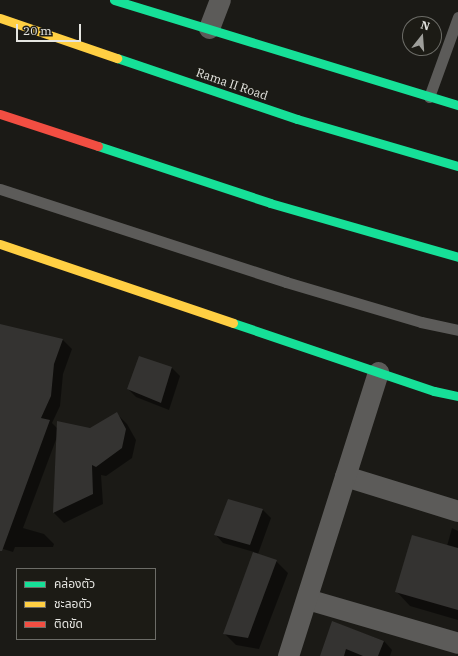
<!DOCTYPE html>
<meta charset="utf-8">
<style>
body{margin:0}
#map{position:relative;width:458px;height:656px;overflow:hidden;background:#1b1a16;font-family:"IBM Plex Serif","Noto Sans Thai",serif}
div>[style]{position:absolute}
.shadow>*{inset:0;background:#0007}
.building>*{inset:0;background:#343331}
.lane>*{height:11px;margin:-5.5px;padding:0 5.5px;transform-origin:5.5px;border-radius:5.5px;background:#5c5b59}
.street>*{height:21px;margin:-10.5px;padding:0 10.5px;transform-origin:10.5px;border-radius:10.5px;background:#5c5b59}
.fast>*{height:9px;margin:-4.5px;padding:0 4.5px;transform-origin:4.5px;border-radius:4.5px;background:#16e098}
.slow>*{height:9px;margin:-4.5px;padding:0 4.5px;transform-origin:4.5px;border-radius:4.5px;background:#ffcf43}
.jam>*{height:9px;margin:-4.5px;padding:0 4.5px;transform-origin:4.5px;border-radius:4.5px;background:#f24e42}
span{translate:-50% -50%;white-space:nowrap;text-align:center;line-height:1.15;-webkit-text-stroke:3px #1c1b15;paint-order:stroke}
.street-label{font-size:12px;color:#e5e5e1}
.legend{position:absolute;left:16px;top:568px;width:140px;height:72px;box-sizing:border-box;background:#1c1b15;border:1px solid #6c6c67;margin:0;padding:5px 7px;list-style:none;font-size:12px;color:#e5e5e1}
.legend li{display:flex;align-items:center;gap:8px;height:20px}
.legend b{width:20px;border:1px solid #6c6c67}
.north{position:absolute;left:402px;top:16px;width:40px;height:40px;box-sizing:border-box;background:#1c1b15;border:1px solid #6c6c67;border-radius:50%;rotate:17deg;font-size:11px;font-weight:700;line-height:16px;text-align:center;color:#e5e5e1}
.north::after{content:'';display:block;margin:auto;width:14px;height:18px;background:#9e9e9a;clip-path:polygon(50% 0,100% 100%,50% 72%,0 100%)}
.scale{position:absolute;left:16px;top:24px;width:65px;height:18px;box-sizing:border-box;border:2px solid #e5e5e1;border-top:0;padding-left:5px;font-size:12px;line-height:14px;white-space:nowrap;color:#e5e5e1;-webkit-text-stroke:3px #1c1b15;paint-order:stroke}
</style>
<div id="map">
<div class="shadow">
<i style="clip-path:polygon(0 325px,63px 340px,72px 349px,63px 374px,60px 406px,52px 423px,58px 429px,90px 430px,116px 413px,127px 424px,136px 440px,132px 458px,106px 476px,101px 475px,103px 504px,64px 523px,54px 513px,57px 437px,23px 528px,44px 534px,54px 544px,53px 547px,15px 547px,13px 552px,0 548px)"></i>
<i style="clip-path:polygon(139px 358px,172px 368px,180px 376px,169px 410px,136px 397px,128px 389px)"></i>
<i style="clip-path:polygon(263px 510px,271px 518px,258px 554px,276px 561px,288px 573px,259px 649px,236px 645px,224px 633px,254px 552px,223px 543px,215px 534px)"></i>
<i style="clip-path:polygon(452px 528px,458px 531px,458px 620px,410px 606px,396px 591px,447px 546px)"></i>
<i style="clip-path:polygon(332px 622px,384px 641px,392px 650px,390px 656px,321px 656px)"></i>
</div>
<div class="building">
<i style="clip-path:polygon(0 324px,63px 339px,54px 364px,51px 396px,41px 418px,50px 420px,2px 551px,0 551px)"></i>
<i style="clip-path:polygon(139px 356px,172px 367px,161px 403px,127px 389px)"></i>
<i style="clip-path:polygon(117px 412px,126px 429px,122px 448px,96px 467px,92px 465px,93px 494px,53px 513px,57px 421px,90px 428px)"></i>
<i style="clip-path:polygon(228px 499px,263px 509px,250px 545px,214px 535px)"></i>
<i style="clip-path:polygon(412px 535px,458px 548px,458px 610px,395px 592px)"></i>
<i style="clip-path:polygon(253px 552px,277px 560px,248px 638px,223px 634px)"></i>
<i style="clip-path:polygon(332px 621px,384px 641px,378px 656px,363px 656px,346px 649px,344px 656px,320px 656px)"></i>
</div>
<div class="lane">
<i style="left:429px;top:97px;width:85px;rotate:-70.1deg"></i>
<i style="left:0;top:189px;width:301px;rotate:18deg"></i>
<i style="left:286px;top:282px;width:141px;rotate:16.5deg"></i>
<i style="left:421px;top:322px;width:38px;rotate:12deg"></i>
</div>
<div class="street">
<i style="left:209px;top:28px;width:30px;rotate:-69deg"></i>
<i style="left:345px;top:476px;width:118px;rotate:17.2deg"></i>
<i style="left:307px;top:599px;width:157px;rotate:16.2deg"></i>
<i style="left:288px;top:656px;width:298px;rotate:-72.4deg"></i>
</div>
<div class="fast">
<i style="left:114px;top:0;width:360px;rotate:17deg"></i>
<i style="left:117px;top:58px;width:190px;rotate:18.7deg"></i>
<i style="left:297px;top:119px;width:168px;rotate:16.3deg"></i>
<i style="left:98px;top:146px;width:181px;rotate:18.3deg"></i>
<i style="left:270px;top:203px;width:196px;rotate:16deg"></i>
<i style="left:233px;top:323px;width:212px;rotate:18.7deg"></i>
<i style="left:434px;top:391px;width:25px;rotate:12deg"></i>
</div>
<div class="slow">
<i style="left:0;top:18px;width:124px;rotate:18.9deg"></i>
<i style="left:0;top:244px;width:246px;rotate:18.7deg"></i>
</div>
<div class="jam">
<i style="left:0;top:114px;width:103px;rotate:18.1deg"></i>
</div>
<div class="street-label">
<span style="left:232px;top:84px;rotate:19deg">Rama II Road</span>
</div>
<ul class="legend">
<li><b style="height:5px;background:#16e098"></b>คล่องตัว</li>
<li><b style="height:5px;background:#ffcf43"></b>ชะลอตัว</li>
<li><b style="height:5px;background:#f24e42"></b>ติดขัด</li>
</ul>
<div class="north">N</div>
<div class="scale">20 m</div>
</div>
